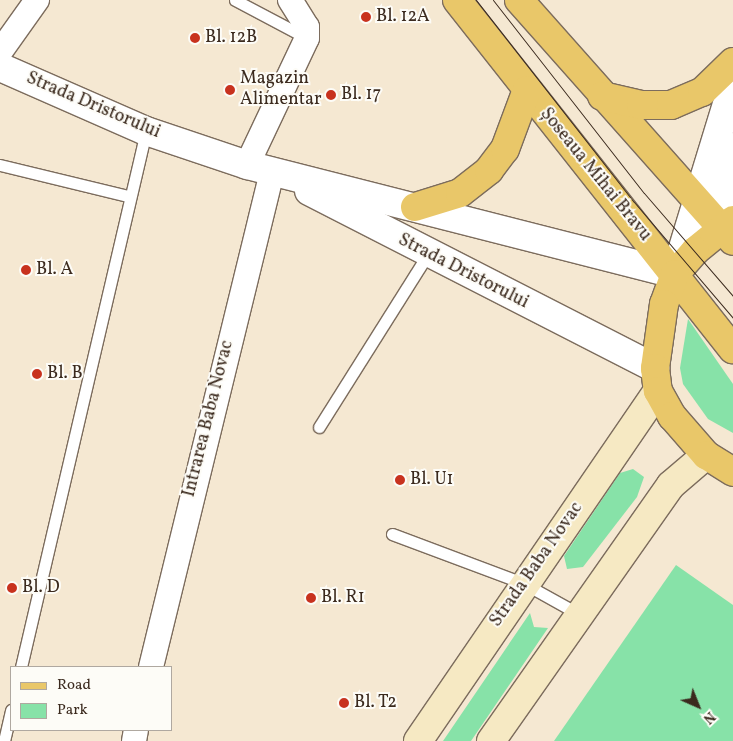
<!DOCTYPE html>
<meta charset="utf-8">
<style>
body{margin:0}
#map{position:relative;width:733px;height:741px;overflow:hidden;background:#f5e8d2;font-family:Vollkorn,serif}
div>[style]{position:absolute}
.green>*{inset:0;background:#87e2a8}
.roads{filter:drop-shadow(1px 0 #7c6c5d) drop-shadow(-1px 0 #7c6c5d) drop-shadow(0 1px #7c6c5d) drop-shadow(0 -1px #7c6c5d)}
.service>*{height:11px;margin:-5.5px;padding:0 5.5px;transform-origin:5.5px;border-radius:5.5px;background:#fff}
.minor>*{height:24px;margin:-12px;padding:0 12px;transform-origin:12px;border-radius:12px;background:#fff}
.tertiary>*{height:28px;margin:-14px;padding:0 14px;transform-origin:14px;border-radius:14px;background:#fff}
.secondary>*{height:28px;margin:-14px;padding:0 14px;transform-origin:14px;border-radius:14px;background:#f6e9c3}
.primary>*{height:28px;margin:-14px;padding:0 14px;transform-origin:14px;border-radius:14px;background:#e9c769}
.tram>*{height:1px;margin:-0.5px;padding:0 0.5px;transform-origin:0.5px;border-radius:0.5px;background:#3b2a1e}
.dots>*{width:14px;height:14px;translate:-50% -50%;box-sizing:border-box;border:2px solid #fdfcf7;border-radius:50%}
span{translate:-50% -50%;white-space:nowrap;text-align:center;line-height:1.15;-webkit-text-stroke:4px #fdfcf7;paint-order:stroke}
.poi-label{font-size:18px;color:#3b2a1e}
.left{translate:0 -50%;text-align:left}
.street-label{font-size:18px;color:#3b2a1e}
.legend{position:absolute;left:10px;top:666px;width:162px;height:65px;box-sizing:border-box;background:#fdfcf7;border:1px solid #afa8a0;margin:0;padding:6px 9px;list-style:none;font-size:15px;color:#3b2a1e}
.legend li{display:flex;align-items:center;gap:10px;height:25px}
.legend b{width:25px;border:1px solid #afa8a0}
.north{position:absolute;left:673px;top:681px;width:50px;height:50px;-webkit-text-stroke:4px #fdfcf7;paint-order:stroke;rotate:136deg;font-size:14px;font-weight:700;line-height:20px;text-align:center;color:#3b2a1e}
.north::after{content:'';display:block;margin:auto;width:18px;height:22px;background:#3b2a1e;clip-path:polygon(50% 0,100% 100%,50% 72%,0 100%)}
</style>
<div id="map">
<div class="green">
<i style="clip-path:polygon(688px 319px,733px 384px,733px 433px,708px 419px,683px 384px,680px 368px)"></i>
<i style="clip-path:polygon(633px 469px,644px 477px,637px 497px,583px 567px,567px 569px,564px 556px,620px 473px)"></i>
<i style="clip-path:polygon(676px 565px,733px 605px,733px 741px,554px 741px)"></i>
<i style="clip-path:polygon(530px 613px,534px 627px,548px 628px,471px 741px,443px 741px)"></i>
</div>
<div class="roads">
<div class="service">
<i style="left:235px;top:0;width:81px;rotate:27.8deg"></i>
<i style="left:0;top:165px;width:132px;rotate:13.6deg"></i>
<i style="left:319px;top:427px;width:204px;rotate:-57.8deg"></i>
<i style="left:392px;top:534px;width:140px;rotate:20.5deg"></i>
<i style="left:523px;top:583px;width:62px;rotate:29.1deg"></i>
<i style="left:21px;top:667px;width:550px;rotate:-76.87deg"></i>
<i style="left:4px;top:741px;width:32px;rotate:-77deg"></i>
</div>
<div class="minor">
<i style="left:0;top:52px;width:64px;rotate:-54.6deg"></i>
<i style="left:247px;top:165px;width:140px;rotate:-64.7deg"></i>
<i style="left:307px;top:38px;width:11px;rotate:-90deg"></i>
<i style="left:307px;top:27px;width:32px;rotate:-122deg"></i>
<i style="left:151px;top:667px;width:510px;rotate:-76.26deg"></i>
<i style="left:134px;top:741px;width:11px;rotate:-80deg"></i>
</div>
<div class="tertiary">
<i style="left:0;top:67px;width:159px;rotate:23.7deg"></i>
<i style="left:146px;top:131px;width:107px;rotate:18.6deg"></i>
<i style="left:247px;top:165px;width:442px;rotate:14.3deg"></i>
<i style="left:675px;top:274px;width:199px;rotate:-73deg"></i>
<i style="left:309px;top:191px;width:389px;rotate:27.1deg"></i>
<i style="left:721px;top:228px;width:84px;rotate:-88deg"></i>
</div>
<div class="secondary">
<i style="left:418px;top:741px;width:424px;rotate:-55.6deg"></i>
<i style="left:491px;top:741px;width:313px;rotate:-54.9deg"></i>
<i style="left:671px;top:485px;width:46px;rotate:-40.6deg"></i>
</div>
<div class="primary">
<i style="left:457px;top:0;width:445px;rotate:51.7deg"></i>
<i style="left:519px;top:0;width:322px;rotate:48.4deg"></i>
<i style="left:602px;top:96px;width:40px;rotate:13deg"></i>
<i style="left:641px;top:105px;width:30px"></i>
<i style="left:671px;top:105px;width:34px;rotate:-23deg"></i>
<i style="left:702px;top:92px;width:43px;rotate:-44.1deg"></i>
<i style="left:415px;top:207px;width:47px;rotate:-17.3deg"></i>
<i style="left:460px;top:193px;width:37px;rotate:-38deg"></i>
<i style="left:489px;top:170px;width:26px;rotate:-53deg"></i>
<i style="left:505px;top:149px;width:63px;rotate:-69.6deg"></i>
<i style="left:733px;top:220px;width:49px;rotate:140.8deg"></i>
<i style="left:695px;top:251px;width:30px;rotate:131deg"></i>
<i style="left:675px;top:274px;width:32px;rotate:110deg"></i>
<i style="left:664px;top:304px;width:65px;rotate:98deg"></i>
<i style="left:655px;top:368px;width:23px;rotate:83deg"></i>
<i style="left:658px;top:391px;width:29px;rotate:61deg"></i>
<i style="left:672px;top:416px;width:52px;rotate:48.9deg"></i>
<i style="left:706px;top:455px;width:32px;rotate:32deg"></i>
</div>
</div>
<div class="tram">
<i style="left:476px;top:0;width:256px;rotate:52deg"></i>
<i style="left:634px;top:202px;width:153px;rotate:49.5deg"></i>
<i style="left:493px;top:0;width:245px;rotate:52deg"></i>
<i style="left:644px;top:193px;width:136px;rotate:49.2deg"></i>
</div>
<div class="dots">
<i style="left:366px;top:17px;background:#c8321e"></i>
<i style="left:195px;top:38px;background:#c8321e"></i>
<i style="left:230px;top:90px;background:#c8321e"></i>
<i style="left:331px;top:95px;background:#c8321e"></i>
<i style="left:26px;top:270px;background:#c8321e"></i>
<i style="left:37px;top:374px;background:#c8321e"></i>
<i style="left:400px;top:480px;background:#c8321e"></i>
<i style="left:12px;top:588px;background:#c8321e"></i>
<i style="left:311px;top:598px;background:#c8321e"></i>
<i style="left:344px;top:703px;background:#c8321e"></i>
</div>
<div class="poi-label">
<span class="left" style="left:376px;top:17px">Bl. 12A</span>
<span class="left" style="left:205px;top:38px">Bl. 12B</span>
<span class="left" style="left:240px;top:90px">Magazin<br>Alimentar</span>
<span class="left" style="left:341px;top:95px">Bl. 17</span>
<span class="left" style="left:36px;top:270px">Bl. A</span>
<span class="left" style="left:47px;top:374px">Bl. B</span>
<span class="left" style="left:410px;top:480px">Bl. U1</span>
<span class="left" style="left:22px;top:588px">Bl. D</span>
<span class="left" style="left:321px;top:598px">Bl. R1</span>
<span class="left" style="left:354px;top:703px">Bl. T2</span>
</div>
<div class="street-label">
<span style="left:93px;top:106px;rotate:23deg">Strada Dristorului</span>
<span style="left:595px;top:175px;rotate:51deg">Șoseaua Mihai Bravu</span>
<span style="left:463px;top:272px;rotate:27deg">Strada Dristorului</span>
<span style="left:209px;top:419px;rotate:-76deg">Intrarea Baba Novac</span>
<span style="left:537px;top:565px;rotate:-55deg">Strada Baba Novac</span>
</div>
<ul class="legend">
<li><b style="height:6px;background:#e9c769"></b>Road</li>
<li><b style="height:14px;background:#87e2a8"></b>Park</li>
</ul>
<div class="north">N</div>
</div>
